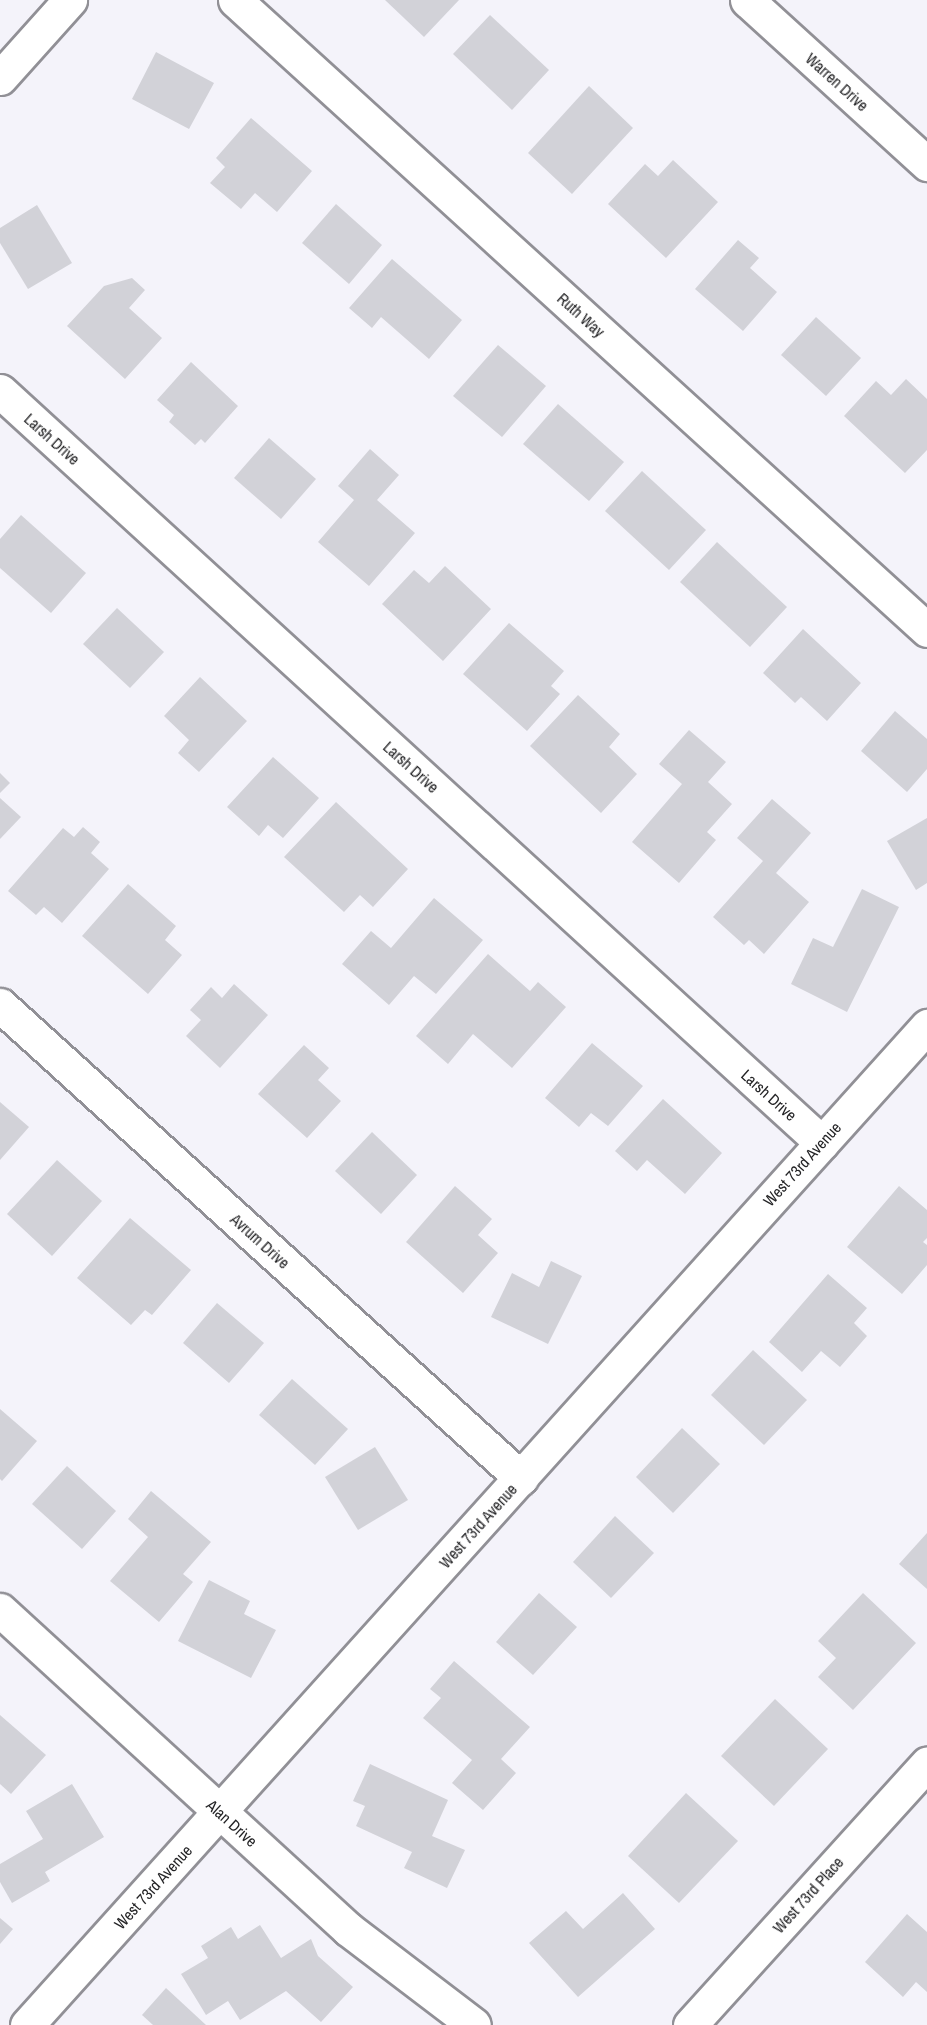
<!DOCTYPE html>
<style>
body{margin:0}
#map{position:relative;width:927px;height:2025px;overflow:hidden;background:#f4f3fa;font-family:"Archivo Narrow",sans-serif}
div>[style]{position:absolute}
.building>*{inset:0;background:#d2d2d8}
.roads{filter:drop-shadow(2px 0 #919096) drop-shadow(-2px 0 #919096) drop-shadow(0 2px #919096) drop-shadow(0 -2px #919096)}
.minor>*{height:33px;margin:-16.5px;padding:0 16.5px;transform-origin:16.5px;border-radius:16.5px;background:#fff}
.secondary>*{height:33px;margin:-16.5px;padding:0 16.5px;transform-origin:16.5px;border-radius:16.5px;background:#fff}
span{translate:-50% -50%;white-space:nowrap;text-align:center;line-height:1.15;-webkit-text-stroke:4.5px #fff;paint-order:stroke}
.street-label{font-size:16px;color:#242426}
</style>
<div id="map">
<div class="building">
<i style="clip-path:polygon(385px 0,459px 0,424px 37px)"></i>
<i style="clip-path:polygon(490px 15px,549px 70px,512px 110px,453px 54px)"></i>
<i style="clip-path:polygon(156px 52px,214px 83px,189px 129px,132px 99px)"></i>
<i style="clip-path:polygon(589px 86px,633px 128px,572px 194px,528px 153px)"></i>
<i style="clip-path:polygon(251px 118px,312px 171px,277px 212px,255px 193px,241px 209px,210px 183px,225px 167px,216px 158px)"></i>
<i style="clip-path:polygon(673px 160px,718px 202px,666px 258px,608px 204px,645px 164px,658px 176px)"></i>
<i style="clip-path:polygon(336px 204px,382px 245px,349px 284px,302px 243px)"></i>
<i style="clip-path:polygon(37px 205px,72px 263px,28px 289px,0 243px,0 228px)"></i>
<i style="clip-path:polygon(738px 240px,759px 258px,750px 268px,777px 292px,743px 331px,695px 289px)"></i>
<i style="clip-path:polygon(392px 259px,462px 320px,429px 359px,381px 317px,372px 328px,349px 308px)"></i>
<i style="clip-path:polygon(132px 278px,145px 290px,129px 308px,162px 338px,125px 379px,67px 326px,104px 286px)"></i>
<i style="clip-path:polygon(816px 317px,861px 358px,826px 396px,781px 355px)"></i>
<i style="clip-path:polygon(498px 345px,546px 386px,502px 437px,453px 396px)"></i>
<i style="clip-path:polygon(191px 362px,238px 406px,205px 443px,201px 439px,195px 445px,169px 422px,174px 415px,157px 400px)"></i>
<i style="clip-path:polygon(906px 379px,927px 399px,927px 450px,905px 473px,844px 416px,876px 381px,891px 395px)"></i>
<i style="clip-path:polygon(558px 404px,624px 462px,589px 501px,523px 444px)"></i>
<i style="clip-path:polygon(269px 438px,316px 479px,281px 519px,234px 478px)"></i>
<i style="clip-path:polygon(370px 449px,399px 475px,377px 500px,415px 533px,369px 586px,318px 542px,354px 500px,338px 486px)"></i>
<i style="clip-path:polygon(642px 471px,706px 530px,669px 570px,605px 511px)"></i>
<i style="clip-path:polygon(21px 515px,86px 573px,51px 613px,0 568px,0 539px)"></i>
<i style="clip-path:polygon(717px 542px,787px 607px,750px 647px,680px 582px)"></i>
<i style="clip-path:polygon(445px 566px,491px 609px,443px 661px,382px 604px,414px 570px,429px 583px)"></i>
<i style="clip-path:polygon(117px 608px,164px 652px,130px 688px,83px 644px)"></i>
<i style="clip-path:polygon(509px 623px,564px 671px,551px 686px,560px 694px,527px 731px,463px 674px)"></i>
<i style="clip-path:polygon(803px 629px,861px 683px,827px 721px,801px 697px,795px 703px,763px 673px)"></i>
<i style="clip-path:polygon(200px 677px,247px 721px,199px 772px,178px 753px,189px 740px,164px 716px)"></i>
<i style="clip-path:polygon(578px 695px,620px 734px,609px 747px,637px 774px,601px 813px,530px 746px)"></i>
<i style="clip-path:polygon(895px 711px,927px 739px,927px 769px,907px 792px,861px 751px)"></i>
<i style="clip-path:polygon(689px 730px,726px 762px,708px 782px,732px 804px,707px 832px,716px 840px,679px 883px,632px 842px,682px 784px,659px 764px)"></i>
<i style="clip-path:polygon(273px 757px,319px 798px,283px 838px,268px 825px,259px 836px,227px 807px)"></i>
<i style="clip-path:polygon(0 773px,10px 783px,0 793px)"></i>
<i style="clip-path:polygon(0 798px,21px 817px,0 839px)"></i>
<i style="clip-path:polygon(772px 799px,811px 833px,776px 873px,809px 902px,764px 954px,749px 940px,744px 945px,713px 917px,763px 861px,737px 838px)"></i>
<i style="clip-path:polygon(336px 802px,408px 869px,373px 907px,360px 895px,344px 912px,284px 857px)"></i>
<i style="clip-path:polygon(927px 818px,927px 883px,916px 890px,887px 841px)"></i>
<i style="clip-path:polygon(83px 827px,100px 842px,91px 853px,109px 869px,62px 923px,44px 907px,36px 915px,8px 891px,63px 828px,74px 837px)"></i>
<i style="clip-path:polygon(128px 884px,176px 926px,165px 940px,182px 955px,148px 994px,82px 936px)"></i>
<i style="clip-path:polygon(862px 889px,899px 907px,847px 1012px,791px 984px,813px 938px,833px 947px)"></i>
<i style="clip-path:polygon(434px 898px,483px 940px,436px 994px,414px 976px,389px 1005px,342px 964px,371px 931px,391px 948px)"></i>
<i style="clip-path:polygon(488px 954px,530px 991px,538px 982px,566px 1007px,512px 1068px,473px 1034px,448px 1064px,416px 1036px)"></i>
<i style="clip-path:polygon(234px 984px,268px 1015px,220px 1068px,186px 1036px,201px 1020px,190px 1010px,211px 987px,222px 998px)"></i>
<i style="clip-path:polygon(592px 1043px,643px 1086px,608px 1126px,591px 1113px,579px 1127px,545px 1098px)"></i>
<i style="clip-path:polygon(304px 1045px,329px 1068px,318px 1080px,341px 1101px,307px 1138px,258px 1094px)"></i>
<i style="clip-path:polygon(663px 1099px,722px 1153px,685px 1194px,647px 1160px,637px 1171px,615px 1151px)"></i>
<i style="clip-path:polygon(0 1102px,29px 1127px,0 1160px)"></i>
<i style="clip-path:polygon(372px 1132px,417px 1175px,381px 1214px,335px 1171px)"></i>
<i style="clip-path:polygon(57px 1160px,102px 1201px,52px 1256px,7px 1214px)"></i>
<i style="clip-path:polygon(455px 1186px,492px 1219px,478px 1235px,498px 1253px,463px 1293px,406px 1242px)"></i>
<i style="clip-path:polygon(899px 1186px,927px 1210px,927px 1238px,923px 1242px,927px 1245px,927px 1265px,902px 1294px,847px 1247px)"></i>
<i style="clip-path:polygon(130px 1218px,191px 1270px,152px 1315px,145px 1310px,131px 1325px,77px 1278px)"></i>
<i style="clip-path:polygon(551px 1261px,582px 1276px,548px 1344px,491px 1317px,512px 1273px,539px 1287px)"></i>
<i style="clip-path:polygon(828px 1274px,867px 1308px,854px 1323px,867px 1336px,840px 1367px,821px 1351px,802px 1372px,769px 1342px)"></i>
<i style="clip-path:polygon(217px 1303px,264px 1343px,229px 1383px,183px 1343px)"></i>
<i style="clip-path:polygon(753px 1350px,807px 1400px,764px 1445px,711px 1395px)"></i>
<i style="clip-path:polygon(292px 1379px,348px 1429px,315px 1465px,259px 1415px)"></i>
<i style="clip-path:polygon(0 1409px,37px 1441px,2px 1481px,0 1479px)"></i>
<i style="clip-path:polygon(682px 1428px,720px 1464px,673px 1513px,636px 1477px)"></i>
<i style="clip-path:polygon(375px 1447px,408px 1500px,358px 1530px,325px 1477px)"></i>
<i style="clip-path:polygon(67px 1466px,116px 1511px,82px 1549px,32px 1504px)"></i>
<i style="clip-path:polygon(151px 1491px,211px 1542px,183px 1574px,193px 1582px,159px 1622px,110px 1581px,148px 1537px,128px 1519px)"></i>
<i style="clip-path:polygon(615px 1516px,654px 1553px,611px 1598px,573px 1562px)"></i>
<i style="clip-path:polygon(927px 1533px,927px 1589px,899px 1564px)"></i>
<i style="clip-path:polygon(209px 1580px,250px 1601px,244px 1614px,276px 1630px,251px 1678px,178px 1641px)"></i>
<i style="clip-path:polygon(539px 1593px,577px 1627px,533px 1675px,496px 1642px)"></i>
<i style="clip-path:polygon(863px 1593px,916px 1643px,853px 1710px,818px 1677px,836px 1658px,818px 1641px)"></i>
<i style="clip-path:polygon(454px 1661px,530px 1727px,501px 1759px,516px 1773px,483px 1810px,452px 1783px,472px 1760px,423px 1718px,441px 1698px,430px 1689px)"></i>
<i style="clip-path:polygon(775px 1699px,828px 1749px,774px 1806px,721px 1756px)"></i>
<i style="clip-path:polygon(0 1715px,46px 1755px,11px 1794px,0 1784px)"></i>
<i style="clip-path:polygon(370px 1764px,448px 1800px,432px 1836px,465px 1850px,447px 1888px,404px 1868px,412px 1852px,356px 1826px,365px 1806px,353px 1801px)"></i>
<i style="clip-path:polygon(72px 1784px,104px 1837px,45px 1872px,50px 1881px,12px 1903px,0 1882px,0 1864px,43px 1839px,26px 1811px)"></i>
<i style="clip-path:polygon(686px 1793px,738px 1841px,679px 1903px,628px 1856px)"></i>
<i style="clip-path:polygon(623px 1893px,655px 1929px,578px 1997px,529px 1943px,566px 1911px,583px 1929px)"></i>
<i style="clip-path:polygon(907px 1914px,927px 1932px,927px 1992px,916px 1982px,903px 1997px,865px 1962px)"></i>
<i style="clip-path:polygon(0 1918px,13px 1929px,0 1944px)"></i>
<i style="clip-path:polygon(260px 1925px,281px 1958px,311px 1939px,318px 1956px,353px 1987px,321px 2022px,286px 1991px,240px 2020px,228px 2001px,206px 2015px,181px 1974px,208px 1958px,201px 1946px,231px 1927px,238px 1939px)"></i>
<i style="clip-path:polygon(166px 1988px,206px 2025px,153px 2025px,142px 2015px)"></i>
</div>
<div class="roads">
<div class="minor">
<i style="left:235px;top:0;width:936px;rotate:42.31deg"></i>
<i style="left:747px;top:0;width:244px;rotate:42.3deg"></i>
<i style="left:0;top:391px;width:1114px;rotate:42.45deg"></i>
<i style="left:0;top:1005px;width:704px;rotate:42.24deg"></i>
<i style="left:0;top:1610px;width:472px;rotate:42.5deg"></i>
<i style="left:348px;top:1929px;width:158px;rotate:37.3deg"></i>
<i style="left:27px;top:2025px;width:1345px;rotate:-47.98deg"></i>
<i style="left:690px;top:2025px;width:353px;rotate:-47.8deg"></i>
</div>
<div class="secondary">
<i style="left:0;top:78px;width:105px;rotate:-48.1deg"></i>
</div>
</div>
<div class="street-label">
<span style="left:837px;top:82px;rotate:42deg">Warren Drive</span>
<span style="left:581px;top:315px;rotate:42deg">Ruth Way</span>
<span style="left:52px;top:439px;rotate:42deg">Larsh Drive</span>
<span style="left:411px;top:767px;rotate:42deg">Larsh Drive</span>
<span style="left:769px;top:1095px;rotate:42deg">Larsh Drive</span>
<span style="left:802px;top:1164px;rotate:-48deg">West 73rd Avenue</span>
<span style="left:260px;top:1241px;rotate:42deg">Avrum Drive</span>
<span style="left:478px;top:1526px;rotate:-48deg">West 73rd Avenue</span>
<span style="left:232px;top:1823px;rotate:42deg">Alan Drive</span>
<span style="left:153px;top:1887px;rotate:-48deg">West 73rd Avenue</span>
<span style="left:808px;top:1895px;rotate:-48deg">West 73rd Place</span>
</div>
</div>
